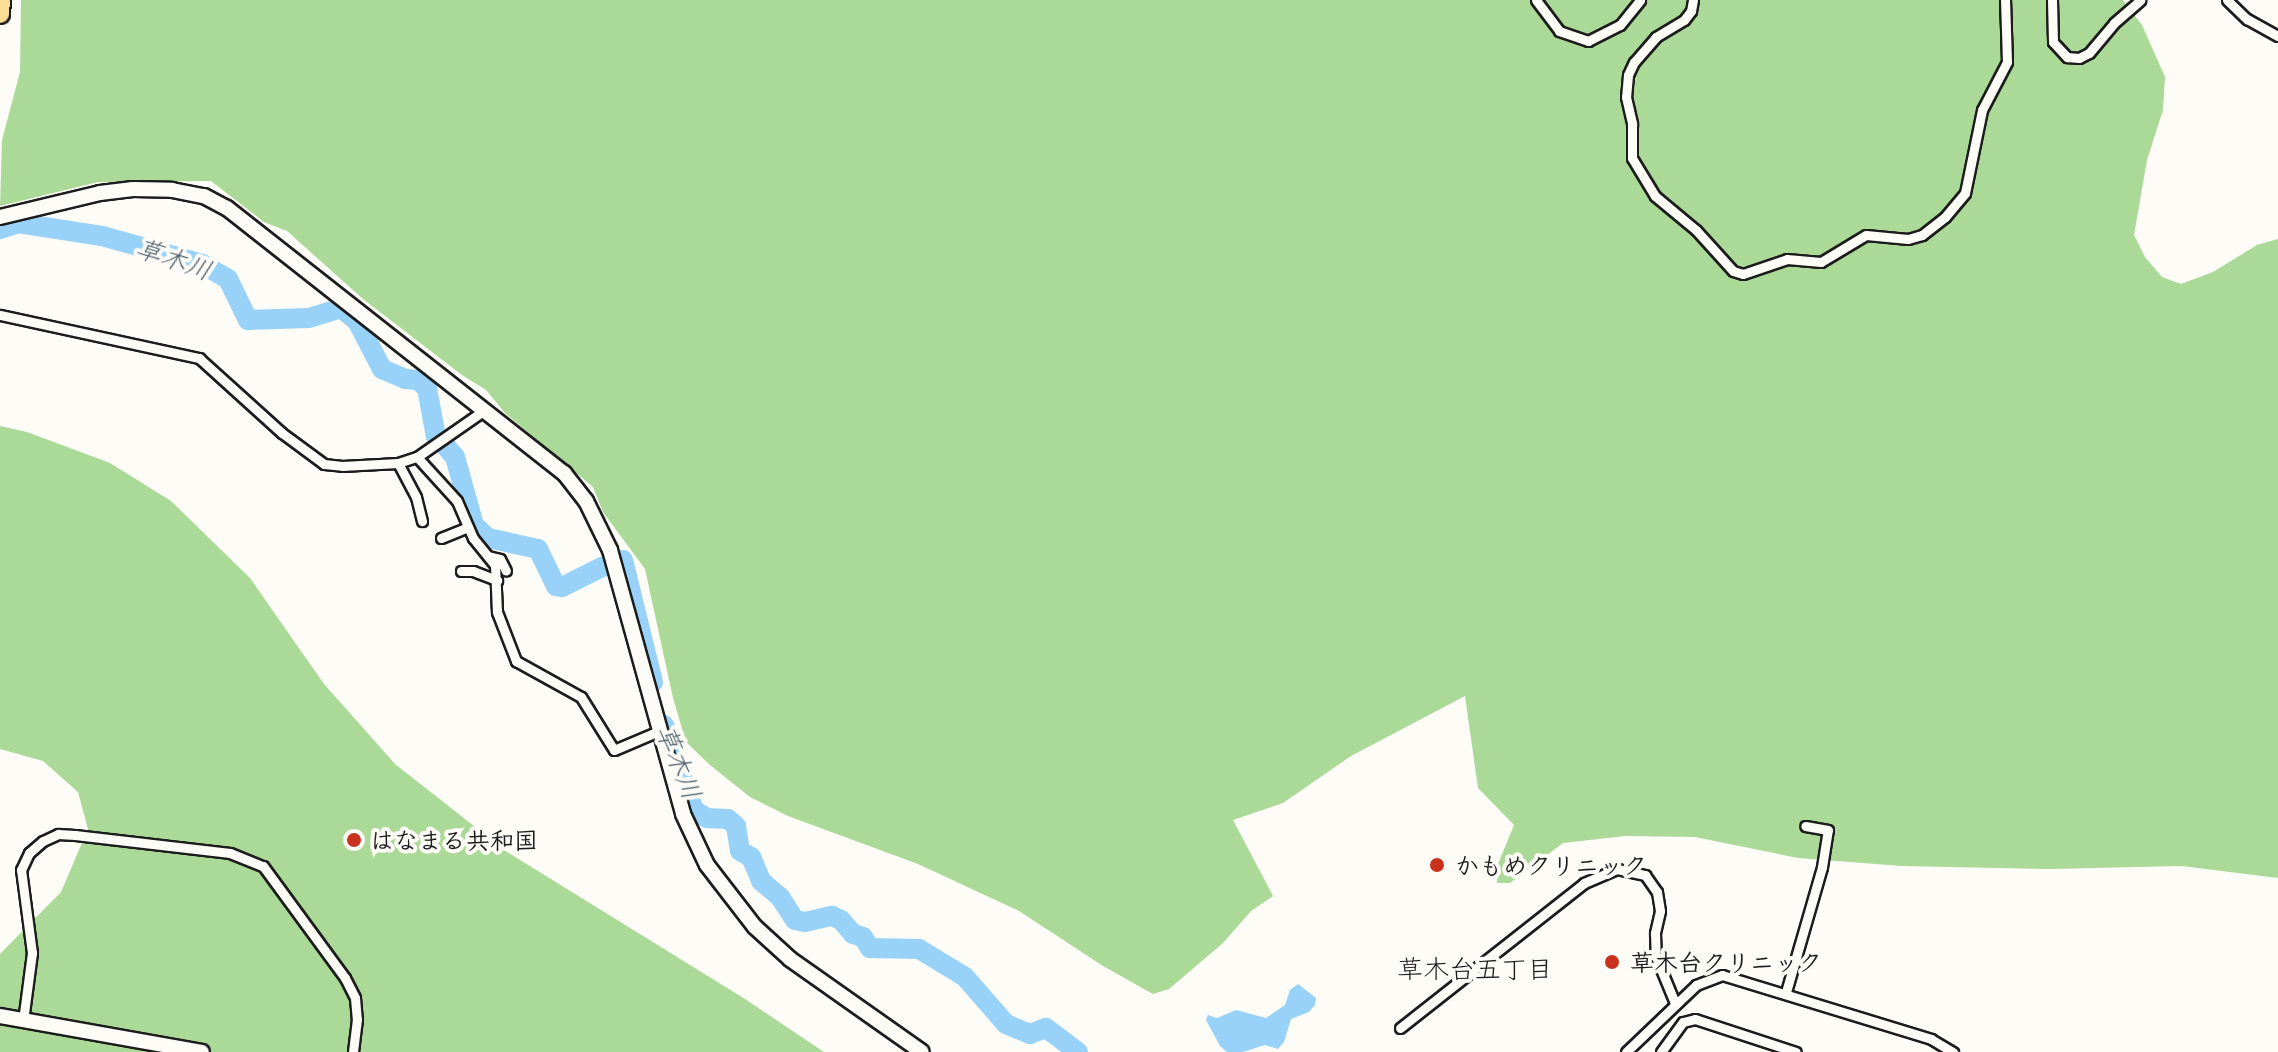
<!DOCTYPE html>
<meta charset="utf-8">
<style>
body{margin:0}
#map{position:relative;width:2278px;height:1052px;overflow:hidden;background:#fdfcf7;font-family:Mali,"Klee One",sans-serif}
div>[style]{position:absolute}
.green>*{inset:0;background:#abd998}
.water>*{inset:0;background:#98d2f8}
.river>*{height:20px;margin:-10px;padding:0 10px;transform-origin:10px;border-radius:10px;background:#98d2f8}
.roads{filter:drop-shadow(2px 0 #1c1c1c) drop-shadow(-2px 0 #1c1c1c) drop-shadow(0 2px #1c1c1c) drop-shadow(0 -2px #1c1c1c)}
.street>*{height:9px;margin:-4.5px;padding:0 4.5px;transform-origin:4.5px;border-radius:4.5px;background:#fdfcf7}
.secondary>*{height:14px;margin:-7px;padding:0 7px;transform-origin:7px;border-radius:7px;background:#fdfcf7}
.highway>*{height:18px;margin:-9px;padding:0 9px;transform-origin:9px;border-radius:9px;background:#fbde96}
.dots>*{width:22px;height:22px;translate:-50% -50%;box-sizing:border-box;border:4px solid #fdfcf7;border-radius:50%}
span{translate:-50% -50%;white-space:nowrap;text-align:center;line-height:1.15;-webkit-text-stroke:8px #fdfcf7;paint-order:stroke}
.poi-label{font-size:24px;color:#1c1c1c;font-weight:700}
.left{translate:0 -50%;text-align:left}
.water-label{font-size:26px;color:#475c69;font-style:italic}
.neighbourhood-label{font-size:26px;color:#1c1c1c}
</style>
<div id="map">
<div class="green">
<i style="clip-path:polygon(21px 0,2123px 0,2142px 25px,2165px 77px,2163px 110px,2147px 160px,2134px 235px,2145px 257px,2162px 277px,2181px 284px,2213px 272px,2257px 245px,2278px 239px,2278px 878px,2182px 866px,2050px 869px,1901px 866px,1798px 858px,1695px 837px,1625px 836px,1563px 843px,1510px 883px,1497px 883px,1498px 864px,1514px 825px,1478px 788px,1465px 696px,1351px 756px,1283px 803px,1233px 820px,1273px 896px,1251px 911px,1223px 943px,1169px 989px,1153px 994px,1103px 966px,1019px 911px,918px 864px,788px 816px,750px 797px,710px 765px,686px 742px,673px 698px,645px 569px,603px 512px,593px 487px,505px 413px,486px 390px,462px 375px,363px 299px,287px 231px,264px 222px,211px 181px,98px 182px,0 206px,2px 140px,20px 72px)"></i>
<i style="clip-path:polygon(0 426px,27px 432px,110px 463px,171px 501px,250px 578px,324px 684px,395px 764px,507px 852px,745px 999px,824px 1052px,0 1052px,0 954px,61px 892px,88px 829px,78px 792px,43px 761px,0 749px)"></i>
</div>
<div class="water">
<i style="clip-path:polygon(1298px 984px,1316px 998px,1315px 1005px,1309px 1012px,1291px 1019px,1284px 1042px,1278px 1049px,1265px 1045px,1243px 1052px,1227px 1052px,1220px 1046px,1206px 1020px,1208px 1015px,1217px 1018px,1236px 1010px,1266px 1018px,1285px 1005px,1290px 990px)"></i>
</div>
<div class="river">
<i style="left:0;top:229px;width:19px;rotate:-18deg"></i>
<i style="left:18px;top:223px;width:85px;rotate:8.8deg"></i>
<i style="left:102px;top:236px;width:104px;rotate:15.6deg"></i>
<i style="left:202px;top:264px;width:30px;rotate:30deg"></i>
<i style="left:228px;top:279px;width:46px;rotate:64deg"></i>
<i style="left:248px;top:320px;width:61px;rotate:-1.9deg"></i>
<i style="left:309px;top:318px;width:34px;rotate:-17deg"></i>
<i style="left:341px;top:308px;width:21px;rotate:39deg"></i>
<i style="left:357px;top:321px;width:54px;rotate:62.5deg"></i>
<i style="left:382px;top:369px;width:25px;rotate:23deg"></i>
<i style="left:405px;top:379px;width:13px;rotate:4deg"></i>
<i style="left:418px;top:380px;width:12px;rotate:42deg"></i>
<i style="left:427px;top:388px;width:50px;rotate:79.6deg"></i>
<i style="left:444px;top:444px;width:17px;rotate:50deg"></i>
<i style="left:455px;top:457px;width:71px;rotate:74.4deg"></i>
<i style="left:474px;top:525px;width:19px;rotate:43deg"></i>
<i style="left:488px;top:538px;width:51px;rotate:12.4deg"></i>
<i style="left:538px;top:549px;width:41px;rotate:64.1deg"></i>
<i style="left:556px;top:586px;width:6px;rotate:9deg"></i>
<i style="left:562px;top:587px;width:47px;rotate:-26.6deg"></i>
<i style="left:623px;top:560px;width:126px;rotate:76.2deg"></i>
<i style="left:664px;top:725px;width:90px;rotate:70.6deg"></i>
<i style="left:694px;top:810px;width:15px;rotate:32deg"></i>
<i style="left:707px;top:818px;width:21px;rotate:3deg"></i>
<i style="left:728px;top:819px;width:11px;rotate:41deg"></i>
<i style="left:736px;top:826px;width:25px;rotate:81deg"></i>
<i style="left:740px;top:851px;width:13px;rotate:29deg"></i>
<i style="left:751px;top:857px;width:26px;rotate:67deg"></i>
<i style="left:761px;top:881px;width:25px;rotate:40deg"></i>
<i style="left:780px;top:897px;width:27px;rotate:57deg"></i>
<i style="left:795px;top:920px;width:10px;rotate:11deg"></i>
<i style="left:805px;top:922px;width:28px;rotate:-13deg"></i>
<i style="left:832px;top:916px;width:10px;rotate:24deg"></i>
<i style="left:841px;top:920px;width:18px;rotate:49deg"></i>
<i style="left:853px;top:934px;width:10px;rotate:17deg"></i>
<i style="left:863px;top:937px;width:13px;rotate:58deg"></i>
<i style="left:870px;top:948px;width:49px;rotate:1.2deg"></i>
<i style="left:919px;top:949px;width:54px;rotate:31.3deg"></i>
<i style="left:965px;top:977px;width:62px;rotate:48.9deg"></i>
<i style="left:1006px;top:1024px;width:26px;rotate:23deg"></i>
<i style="left:1030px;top:1034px;width:17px;rotate:-21deg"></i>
<i style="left:1046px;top:1028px;width:40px;rotate:37deg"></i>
</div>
<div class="roads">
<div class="street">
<i style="left:1536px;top:0;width:39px;rotate:53deg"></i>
<i style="left:1559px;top:31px;width:31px;rotate:19deg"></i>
<i style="left:1588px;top:41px;width:36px;rotate:-27deg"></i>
<i style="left:1620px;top:25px;width:32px;rotate:-51deg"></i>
<i style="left:1693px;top:0;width:11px;rotate:100deg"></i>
<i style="left:1691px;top:11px;width:11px;rotate:128deg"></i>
<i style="left:1684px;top:20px;width:33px;rotate:149deg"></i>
<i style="left:1656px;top:37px;width:33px;rotate:131deg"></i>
<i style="left:1634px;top:62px;width:14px;rotate:115deg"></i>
<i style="left:1628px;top:75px;width:22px;rotate:95deg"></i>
<i style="left:1626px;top:97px;width:28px;rotate:77deg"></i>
<i style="left:1632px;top:124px;width:34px;rotate:90deg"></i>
<i style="left:1632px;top:158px;width:44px;rotate:58.8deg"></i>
<i style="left:1655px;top:196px;width:53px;rotate:39.7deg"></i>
<i style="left:1696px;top:230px;width:55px;rotate:47.9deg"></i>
<i style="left:1733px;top:271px;width:10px;rotate:17deg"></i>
<i style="left:1743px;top:274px;width:46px;rotate:-18.8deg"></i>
<i style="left:1787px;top:259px;width:34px;rotate:5deg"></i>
<i style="left:1821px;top:262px;width:52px;rotate:-31deg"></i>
<i style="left:1866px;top:235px;width:42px;rotate:5.4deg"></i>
<i style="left:1908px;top:239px;width:15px;rotate:-16deg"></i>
<i style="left:1922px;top:235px;width:29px;rotate:-38deg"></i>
<i style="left:1945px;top:217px;width:31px;rotate:-50deg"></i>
<i style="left:1965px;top:193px;width:85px;rotate:-78.4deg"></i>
<i style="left:1982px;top:110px;width:54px;rotate:-62.5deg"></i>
<i style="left:2007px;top:62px;width:62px;rotate:-91.8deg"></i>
<i style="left:2052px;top:0;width:42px;rotate:88.6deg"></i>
<i style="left:2053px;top:42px;width:21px;rotate:47deg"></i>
<i style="left:2067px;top:57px;width:12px;rotate:5deg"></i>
<i style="left:2079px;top:58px;width:11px;rotate:-27deg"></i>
<i style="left:2089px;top:53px;width:39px;rotate:-50deg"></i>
<i style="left:2114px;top:23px;width:35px;rotate:-41deg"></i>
<i style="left:2227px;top:0;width:28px;rotate:44deg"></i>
<i style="left:2247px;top:19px;width:35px;rotate:29deg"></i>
<i style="left:0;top:315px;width:204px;rotate:12.2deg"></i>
<i style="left:199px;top:358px;width:112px;rotate:42.1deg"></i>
<i style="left:282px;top:433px;width:52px;rotate:36.4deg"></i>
<i style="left:324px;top:464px;width:18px;rotate:6deg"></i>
<i style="left:342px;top:466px;width:56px;rotate:-3.1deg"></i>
<i style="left:398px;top:463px;width:20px;rotate:-18deg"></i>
<i style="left:417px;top:457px;width:84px;rotate:-34.8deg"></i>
<i style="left:417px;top:457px;width:59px;rotate:47.7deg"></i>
<i style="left:457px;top:501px;width:40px;rotate:66.6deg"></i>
<i style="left:473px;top:538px;width:35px;rotate:51deg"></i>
<i style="left:495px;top:565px;width:47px;rotate:87.6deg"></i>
<i style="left:497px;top:612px;width:53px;rotate:68.8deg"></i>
<i style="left:516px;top:661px;width:74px;rotate:29deg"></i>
<i style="left:581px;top:697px;width:62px;rotate:58.1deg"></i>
<i style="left:614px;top:750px;width:49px;rotate:-22.9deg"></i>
<i style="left:398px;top:463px;width:38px;rotate:62deg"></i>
<i style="left:416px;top:497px;width:25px;rotate:76deg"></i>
<i style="left:441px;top:538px;width:29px;rotate:-22deg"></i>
<i style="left:488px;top:556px;width:12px;rotate:14deg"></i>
<i style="left:500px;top:559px;width:13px;rotate:63deg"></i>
<i style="left:461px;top:571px;width:12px"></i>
<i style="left:473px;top:571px;width:26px;rotate:21deg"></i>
<i style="left:1786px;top:992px;width:130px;rotate:-73.9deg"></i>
<i style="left:1822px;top:867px;width:37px;rotate:-81deg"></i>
<i style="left:1828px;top:830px;width:23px;rotate:-170deg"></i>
<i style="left:23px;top:1021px;width:69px;rotate:-82.5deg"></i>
<i style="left:32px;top:953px;width:84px;rotate:-97.5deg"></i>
<i style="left:21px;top:870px;width:19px;rotate:-65deg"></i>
<i style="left:29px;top:853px;width:18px;rotate:-41deg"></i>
<i style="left:43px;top:841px;width:17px;rotate:-25deg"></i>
<i style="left:58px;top:834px;width:17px;rotate:3deg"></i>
<i style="left:75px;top:835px;width:156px;rotate:6.6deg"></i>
<i style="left:230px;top:853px;width:35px;rotate:22deg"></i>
<i style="left:263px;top:866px;width:139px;rotate:53.8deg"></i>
<i style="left:345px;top:978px;width:22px;rotate:63deg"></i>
<i style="left:355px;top:998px;width:21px;rotate:85deg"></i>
<i style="left:357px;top:1019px;width:33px;rotate:97deg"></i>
<i style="left:1400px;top:1028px;width:234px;rotate:-38.2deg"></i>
<i style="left:1584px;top:883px;width:36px;rotate:-23deg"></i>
<i style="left:1617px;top:869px;width:29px;rotate:12deg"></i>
<i style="left:1645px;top:875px;width:21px;rotate:55deg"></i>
<i style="left:1657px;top:892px;width:19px;rotate:81deg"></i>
<i style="left:1660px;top:911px;width:23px;rotate:103deg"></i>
<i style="left:1655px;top:933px;width:24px;rotate:88deg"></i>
<i style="left:1656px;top:957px;width:50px;rotate:67.6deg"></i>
<i style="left:1626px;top:1052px;width:97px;rotate:-43.7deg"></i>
<i style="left:1696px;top:985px;width:28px;rotate:-21deg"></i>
<i style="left:1722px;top:975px;width:219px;rotate:17deg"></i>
<i style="left:1931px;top:1039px;width:26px;rotate:31deg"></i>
<i style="left:1661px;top:1052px;width:37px;rotate:-54deg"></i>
<i style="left:1683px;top:1022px;width:12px;rotate:-14deg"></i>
<i style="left:1695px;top:1019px;width:106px;rotate:18.1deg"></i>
</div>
<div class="secondary">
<i style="left:0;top:217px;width:103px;rotate:-13.5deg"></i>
<i style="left:100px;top:193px;width:33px;rotate:-7deg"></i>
<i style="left:133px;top:189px;width:39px;rotate:1deg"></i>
<i style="left:172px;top:190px;width:33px;rotate:11deg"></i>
<i style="left:204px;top:196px;width:26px;rotate:28deg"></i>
<i style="left:227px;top:208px;width:429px;rotate:38.2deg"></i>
<i style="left:564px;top:473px;width:36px;rotate:52deg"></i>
<i style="left:586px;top:501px;width:55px;rotate:63.9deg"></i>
<i style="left:610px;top:550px;width:274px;rotate:74.5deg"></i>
<i style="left:683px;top:814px;width:56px;rotate:64.8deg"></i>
<i style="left:707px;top:865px;width:78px;rotate:52.3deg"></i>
<i style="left:755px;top:927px;width:47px;rotate:42.4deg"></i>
<i style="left:790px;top:959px;width:161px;rotate:35.2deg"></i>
<i style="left:0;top:1016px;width:205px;rotate:10.1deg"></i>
</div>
<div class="highway">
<i style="left:0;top:14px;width:14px;rotate:-86deg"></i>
</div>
</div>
<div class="dots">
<i style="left:354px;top:840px;background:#c8321e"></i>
<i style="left:1437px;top:865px;background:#c8321e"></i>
<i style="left:1612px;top:962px;background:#c8321e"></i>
</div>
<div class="poi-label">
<span class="left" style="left:370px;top:840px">はなまる共和国</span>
<span class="left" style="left:1455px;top:865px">かもめクリニック</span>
<span class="left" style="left:1630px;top:962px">草木台クリニック</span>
</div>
<div class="water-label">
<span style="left:174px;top:259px;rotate:19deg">草木川</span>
<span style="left:679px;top:762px;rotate:68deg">草木川</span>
</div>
<div class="neighbourhood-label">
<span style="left:1475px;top:969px">草木台五丁目</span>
</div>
</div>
